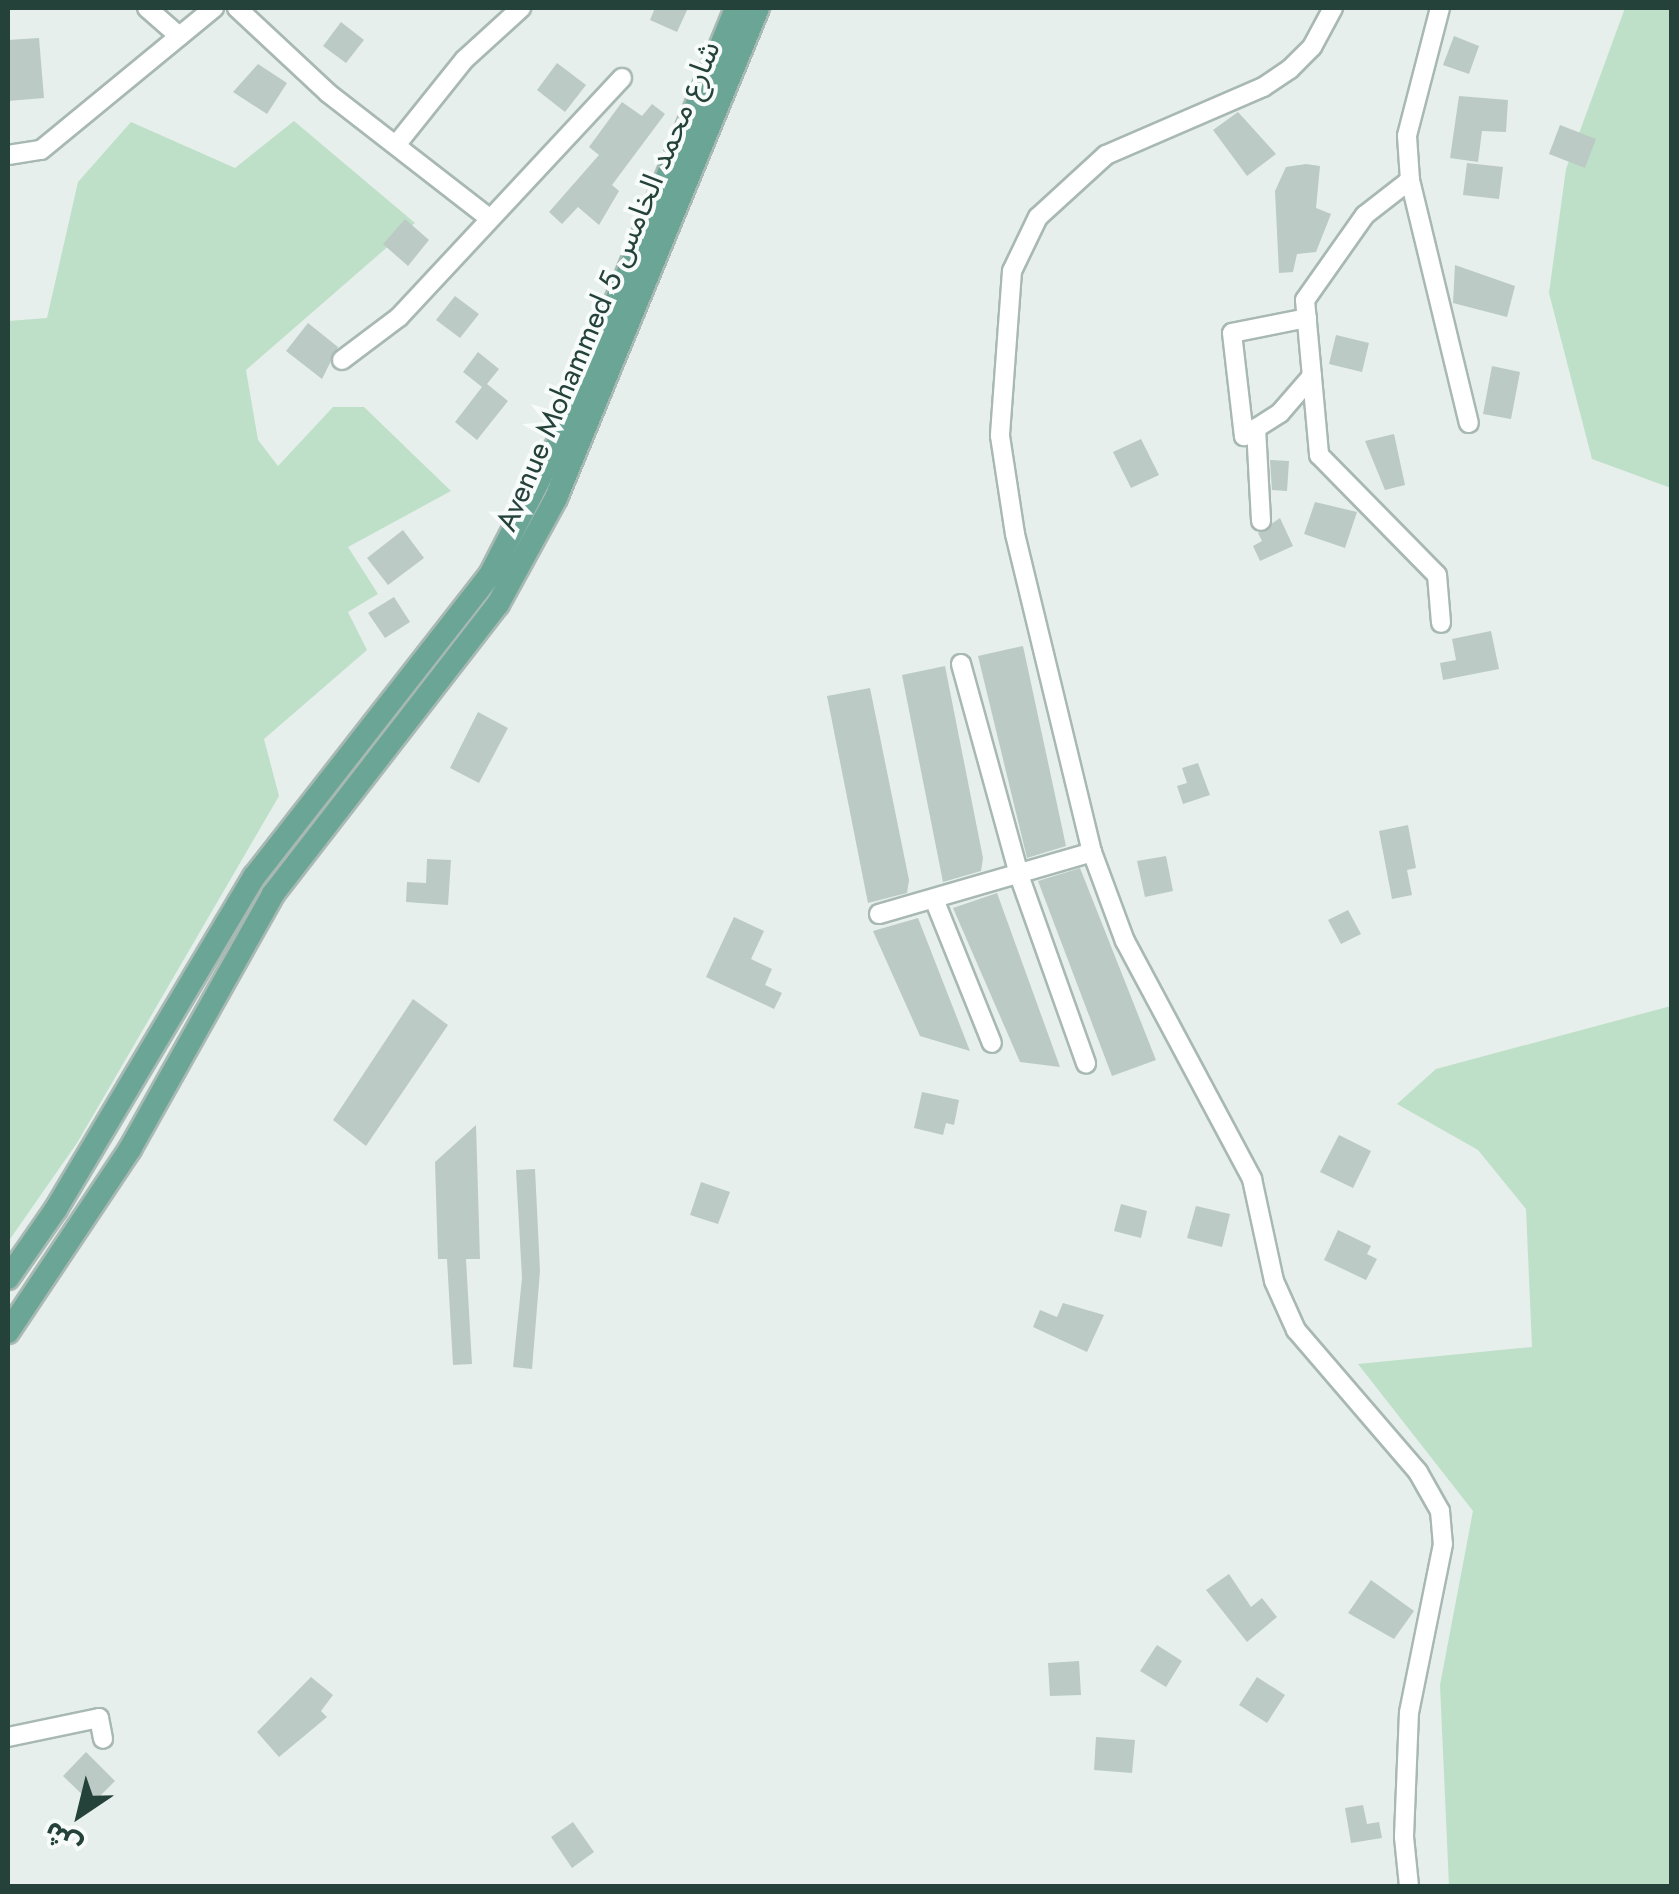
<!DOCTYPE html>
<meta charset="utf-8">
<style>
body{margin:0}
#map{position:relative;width:1679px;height:1894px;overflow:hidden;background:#e6efeb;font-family:Jost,"Noto Sans Arabic",sans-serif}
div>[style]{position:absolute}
.green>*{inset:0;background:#bfe0c8}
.building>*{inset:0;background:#bbcac4}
.roads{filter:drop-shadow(2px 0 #a8b8b2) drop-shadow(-2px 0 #a8b8b2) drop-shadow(0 2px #a8b8b2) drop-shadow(0 -2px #a8b8b2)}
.minor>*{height:18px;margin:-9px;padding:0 9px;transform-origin:9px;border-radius:9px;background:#fff}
.major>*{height:22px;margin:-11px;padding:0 11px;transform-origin:11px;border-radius:11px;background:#6aa596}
span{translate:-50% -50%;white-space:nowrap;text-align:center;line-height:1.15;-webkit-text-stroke:8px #f7fbf9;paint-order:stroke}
.street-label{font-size:30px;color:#24423a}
.frame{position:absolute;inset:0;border:10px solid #24423a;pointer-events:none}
.north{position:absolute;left:30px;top:1764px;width:100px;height:100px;-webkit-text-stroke:8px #f7fbf9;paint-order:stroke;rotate:215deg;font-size:28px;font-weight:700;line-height:40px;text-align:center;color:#24423a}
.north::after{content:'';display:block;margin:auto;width:35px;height:45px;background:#24423a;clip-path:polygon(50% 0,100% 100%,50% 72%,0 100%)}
</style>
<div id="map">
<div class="green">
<i style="clip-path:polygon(1625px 8px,1671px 8px,1671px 488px,1592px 459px,1549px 293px,1566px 169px)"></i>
<i style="clip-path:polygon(294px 121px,415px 223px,246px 370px,258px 440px,278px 466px,333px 407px,364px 407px,451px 491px,348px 547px,378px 594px,348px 612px,367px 650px,264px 739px,279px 796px,77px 1143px,8px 1242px,8px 321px,47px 318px,78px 182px,131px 122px,235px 168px)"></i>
<i style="clip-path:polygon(1671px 1006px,1671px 1886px,1449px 1886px,1440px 1685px,1473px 1511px,1358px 1364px,1532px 1347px,1526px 1209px,1478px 1150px,1397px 1104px,1436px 1069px)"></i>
</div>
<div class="building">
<i style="clip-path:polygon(655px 8px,688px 8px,677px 32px,650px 20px)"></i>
<i style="clip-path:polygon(341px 22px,364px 40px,346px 63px,323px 46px)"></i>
<i style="clip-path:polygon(1454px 36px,1479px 46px,1469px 74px,1443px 65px)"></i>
<i style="clip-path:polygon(39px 38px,44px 98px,8px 101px,8px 40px)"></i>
<i style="clip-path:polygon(557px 63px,586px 85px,565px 112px,537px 90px)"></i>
<i style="clip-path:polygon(258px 64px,287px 83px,267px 114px,233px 92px)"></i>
<i style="clip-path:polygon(1459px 96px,1508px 100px,1506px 132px,1482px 131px,1478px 162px,1450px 158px)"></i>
<i style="clip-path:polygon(622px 102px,642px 116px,652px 104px,665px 114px,612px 185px,619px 191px,599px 225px,578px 207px,562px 224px,549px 212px,599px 155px,589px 147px)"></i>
<i style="clip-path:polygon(1238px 112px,1276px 154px,1247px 176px,1213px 130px)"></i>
<i style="clip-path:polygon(1560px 125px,1596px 139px,1585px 168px,1549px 154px)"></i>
<i style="clip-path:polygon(1467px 163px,1503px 167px,1499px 199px,1463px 195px)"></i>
<i style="clip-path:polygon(1306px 164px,1320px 166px,1316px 208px,1331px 214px,1316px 252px,1297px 254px,1293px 272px,1279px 273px,1275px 191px,1286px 167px)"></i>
<i style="clip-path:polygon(405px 219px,429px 240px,408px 266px,383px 244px)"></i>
<i style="clip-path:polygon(1455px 265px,1515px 286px,1507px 317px,1453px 303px)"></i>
<i style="clip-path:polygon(455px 296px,479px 314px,460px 338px,436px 320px)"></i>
<i style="clip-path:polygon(308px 323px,338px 347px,322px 379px,286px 351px)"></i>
<i style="clip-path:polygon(1336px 335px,1369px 343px,1362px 372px,1329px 364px)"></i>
<i style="clip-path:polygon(478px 352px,499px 369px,487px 384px,508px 401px,477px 440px,455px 422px,482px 387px,463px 372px)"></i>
<i style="clip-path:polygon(1492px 366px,1520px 372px,1511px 419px,1483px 414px)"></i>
<i style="clip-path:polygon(1394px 434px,1405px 485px,1385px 490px,1365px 441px)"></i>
<i style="clip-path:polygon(1141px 439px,1159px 475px,1131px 488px,1113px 452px)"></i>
<i style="clip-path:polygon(1270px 460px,1289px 461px,1287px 491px,1272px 490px)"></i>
<i style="clip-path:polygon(1315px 502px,1357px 512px,1345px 548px,1304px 534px)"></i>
<i style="clip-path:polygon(1280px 518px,1293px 546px,1260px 561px,1253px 546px,1262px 541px,1258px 533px)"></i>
<i style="clip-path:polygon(403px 530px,424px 558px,388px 585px,367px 558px)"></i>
<i style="clip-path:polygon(394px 597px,410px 622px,385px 638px,368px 613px)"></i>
<i style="clip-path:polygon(1491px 631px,1499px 669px,1443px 680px,1440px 663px,1456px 660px,1452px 639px)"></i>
<i style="clip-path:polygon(1023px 646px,1066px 846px,1027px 858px,978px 656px)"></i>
<i style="clip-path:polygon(945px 666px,983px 858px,981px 871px,943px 882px,902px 675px)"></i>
<i style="clip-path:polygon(870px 688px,909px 880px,907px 893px,868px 903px,827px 696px)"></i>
<i style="clip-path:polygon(478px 712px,508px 728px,479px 783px,450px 768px)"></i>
<i style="clip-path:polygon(1198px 763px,1210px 795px,1183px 804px,1177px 786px,1187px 783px,1182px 768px)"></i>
<i style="clip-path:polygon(1408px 825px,1416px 868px,1407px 870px,1412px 895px,1392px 899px,1379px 831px)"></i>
<i style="clip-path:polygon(1166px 856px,1173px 891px,1145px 897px,1137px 861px)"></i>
<i style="clip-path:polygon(427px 859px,451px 860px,448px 905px,406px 902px,407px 882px,426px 883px)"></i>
<i style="clip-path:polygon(1080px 868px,1156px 1060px,1112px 1076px,1038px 881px)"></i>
<i style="clip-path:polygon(997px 893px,1060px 1067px,1020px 1062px,953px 908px)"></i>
<i style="clip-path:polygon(1348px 910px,1361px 934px,1341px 944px,1328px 920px)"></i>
<i style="clip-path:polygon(734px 917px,764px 931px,751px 959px,772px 969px,765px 985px,782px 993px,774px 1009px,706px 977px)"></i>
<i style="clip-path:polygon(918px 918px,970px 1051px,920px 1036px,873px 931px)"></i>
<i style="clip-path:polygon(413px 999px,448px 1025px,366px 1146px,333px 1120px)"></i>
<i style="clip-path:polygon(922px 1092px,959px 1100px,954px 1125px,946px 1123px,943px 1135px,914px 1128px)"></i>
<i style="clip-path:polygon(476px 1125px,480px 1259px,466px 1259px,472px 1364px,453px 1365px,447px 1259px,438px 1259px,435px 1162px)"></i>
<i style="clip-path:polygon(1339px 1135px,1371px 1151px,1353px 1188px,1320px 1172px)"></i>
<i style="clip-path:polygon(535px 1169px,540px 1271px,532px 1369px,513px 1367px,522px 1278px,516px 1170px)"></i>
<i style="clip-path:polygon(701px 1182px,730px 1192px,718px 1224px,690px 1215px)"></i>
<i style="clip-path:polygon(1121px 1204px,1147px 1211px,1141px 1238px,1114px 1231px)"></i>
<i style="clip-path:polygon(1196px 1206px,1230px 1214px,1222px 1247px,1187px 1238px)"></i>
<i style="clip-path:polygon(1338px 1230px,1371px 1246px,1367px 1254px,1377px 1259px,1366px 1280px,1324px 1260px)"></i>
<i style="clip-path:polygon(1063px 1303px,1104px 1315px,1087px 1352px,1033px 1327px,1040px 1310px,1057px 1317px)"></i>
<i style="clip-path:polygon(1229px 1574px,1251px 1607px,1262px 1598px,1277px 1617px,1247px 1642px,1206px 1590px)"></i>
<i style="clip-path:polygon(1371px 1580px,1414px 1611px,1394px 1639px,1348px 1613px)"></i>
<i style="clip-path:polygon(1157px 1645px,1182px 1661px,1166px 1687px,1140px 1671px)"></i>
<i style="clip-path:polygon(1079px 1661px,1081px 1695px,1050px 1696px,1048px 1663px)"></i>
<i style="clip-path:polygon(311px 1677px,333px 1695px,321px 1711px,327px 1717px,279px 1757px,257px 1732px)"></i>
<i style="clip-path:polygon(1257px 1677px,1285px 1695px,1267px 1723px,1239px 1705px)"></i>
<i style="clip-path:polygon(1096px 1737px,1135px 1740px,1132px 1773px,1094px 1770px)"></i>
<i style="clip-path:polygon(86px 1752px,115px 1781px,92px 1804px,63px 1776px)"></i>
<i style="clip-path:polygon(1363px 1805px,1367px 1824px,1379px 1822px,1382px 1838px,1351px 1843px,1345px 1808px)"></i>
<i style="clip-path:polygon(573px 1822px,594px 1852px,572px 1868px,551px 1837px)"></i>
</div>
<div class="roads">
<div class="minor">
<i style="left:147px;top:8px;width:43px;rotate:41.2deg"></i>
<i style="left:237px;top:8px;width:125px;rotate:43deg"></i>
<i style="left:328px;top:93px;width:202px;rotate:37.8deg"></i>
<i style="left:1333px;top:8px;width:44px;rotate:118.3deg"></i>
<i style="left:1312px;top:47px;width:31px;rotate:135deg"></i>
<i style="left:1290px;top:69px;width:32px;rotate:146deg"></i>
<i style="left:1263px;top:87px;width:171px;rotate:156.6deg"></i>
<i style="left:1106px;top:155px;width:92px;rotate:137.6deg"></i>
<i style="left:1038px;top:217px;width:60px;rotate:115.7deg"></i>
<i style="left:1012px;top:271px;width:165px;rotate:94.2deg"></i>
<i style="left:1000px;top:436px;width:99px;rotate:81.3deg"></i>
<i style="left:1015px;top:534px;width:327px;rotate:76.4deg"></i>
<i style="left:1092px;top:852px;width:95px;rotate:69.7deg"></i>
<i style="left:1125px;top:941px;width:270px;rotate:61.9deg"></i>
<i style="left:1252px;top:1179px;width:104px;rotate:77.8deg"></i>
<i style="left:1274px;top:1281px;width:54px;rotate:65.8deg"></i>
<i style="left:1296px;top:1330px;width:187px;rotate:49.3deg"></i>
<i style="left:1418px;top:1472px;width:45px;rotate:60.6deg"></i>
<i style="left:1440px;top:1511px;width:33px;rotate:85deg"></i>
<i style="left:1443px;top:1544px;width:171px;rotate:101.4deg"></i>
<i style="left:1409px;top:1712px;width:125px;rotate:92.3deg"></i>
<i style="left:1404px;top:1837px;width:49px;rotate:84.2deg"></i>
<i style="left:1440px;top:8px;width:132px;rotate:104.5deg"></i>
<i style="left:1407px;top:136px;width:44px;rotate:86.1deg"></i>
<i style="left:1410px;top:180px;width:250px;rotate:76.4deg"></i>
<i style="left:396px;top:145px;width:110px;rotate:-51.3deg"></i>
<i style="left:465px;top:59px;width:76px;rotate:-42.3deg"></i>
<i style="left:8px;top:155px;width:33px;rotate:-9deg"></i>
<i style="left:41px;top:150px;width:224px;rotate:-39.4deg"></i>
<i style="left:1410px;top:180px;width:57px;rotate:142.1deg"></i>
<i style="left:1365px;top:215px;width:104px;rotate:125.2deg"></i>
<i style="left:1305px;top:300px;width:156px;rotate:84.8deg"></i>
<i style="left:1319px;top:455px;width:168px;rotate:45.5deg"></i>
<i style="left:1437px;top:575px;width:48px;rotate:85.2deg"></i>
<i style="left:1307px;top:318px;width:76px;rotate:168.7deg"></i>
<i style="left:1232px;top:333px;width:104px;rotate:83.4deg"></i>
<i style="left:1244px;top:436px;width:43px;rotate:-32.6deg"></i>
<i style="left:1280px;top:413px;width:49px;rotate:-49.1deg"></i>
<i style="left:342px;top:360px;width:71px;rotate:-37deg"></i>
<i style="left:399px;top:317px;width:327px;rotate:-47deg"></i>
<i style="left:1256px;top:428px;width:93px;rotate:86.9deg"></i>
<i style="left:961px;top:664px;width:219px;rotate:74.6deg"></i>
<i style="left:1019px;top:875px;width:200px;rotate:70.4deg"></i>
<i style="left:934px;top:899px;width:155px;rotate:68.1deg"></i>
<i style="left:879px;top:914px;width:222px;rotate:-16.2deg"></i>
<i style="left:8px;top:1737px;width:93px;rotate:-11.8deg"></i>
<i style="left:99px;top:1718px;width:21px;rotate:79deg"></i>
</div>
<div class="major">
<i style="left:8px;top:1278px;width:84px;rotate:-55.2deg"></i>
<i style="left:56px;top:1209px;width:387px;rotate:-59.2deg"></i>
<i style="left:254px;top:877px;width:383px;rotate:-52deg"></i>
<i style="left:490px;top:575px;width:146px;rotate:-62.7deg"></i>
<i style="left:557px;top:445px;width:472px;rotate:-67.7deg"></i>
<i style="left:8px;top:1332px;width:220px;rotate:-56.3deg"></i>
<i style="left:130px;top:1149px;width:292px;rotate:-60.7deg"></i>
<i style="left:273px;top:894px;width:367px;rotate:-52.2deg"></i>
<i style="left:498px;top:604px;width:121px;rotate:-61.3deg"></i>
<i style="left:556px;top:498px;width:530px;rotate:-67.6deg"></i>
</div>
</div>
<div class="street-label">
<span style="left:608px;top:286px;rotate:-67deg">Avenue Mohammed 5 شارع محمد الخامس</span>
</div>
<div class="frame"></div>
<div class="north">ش</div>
</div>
